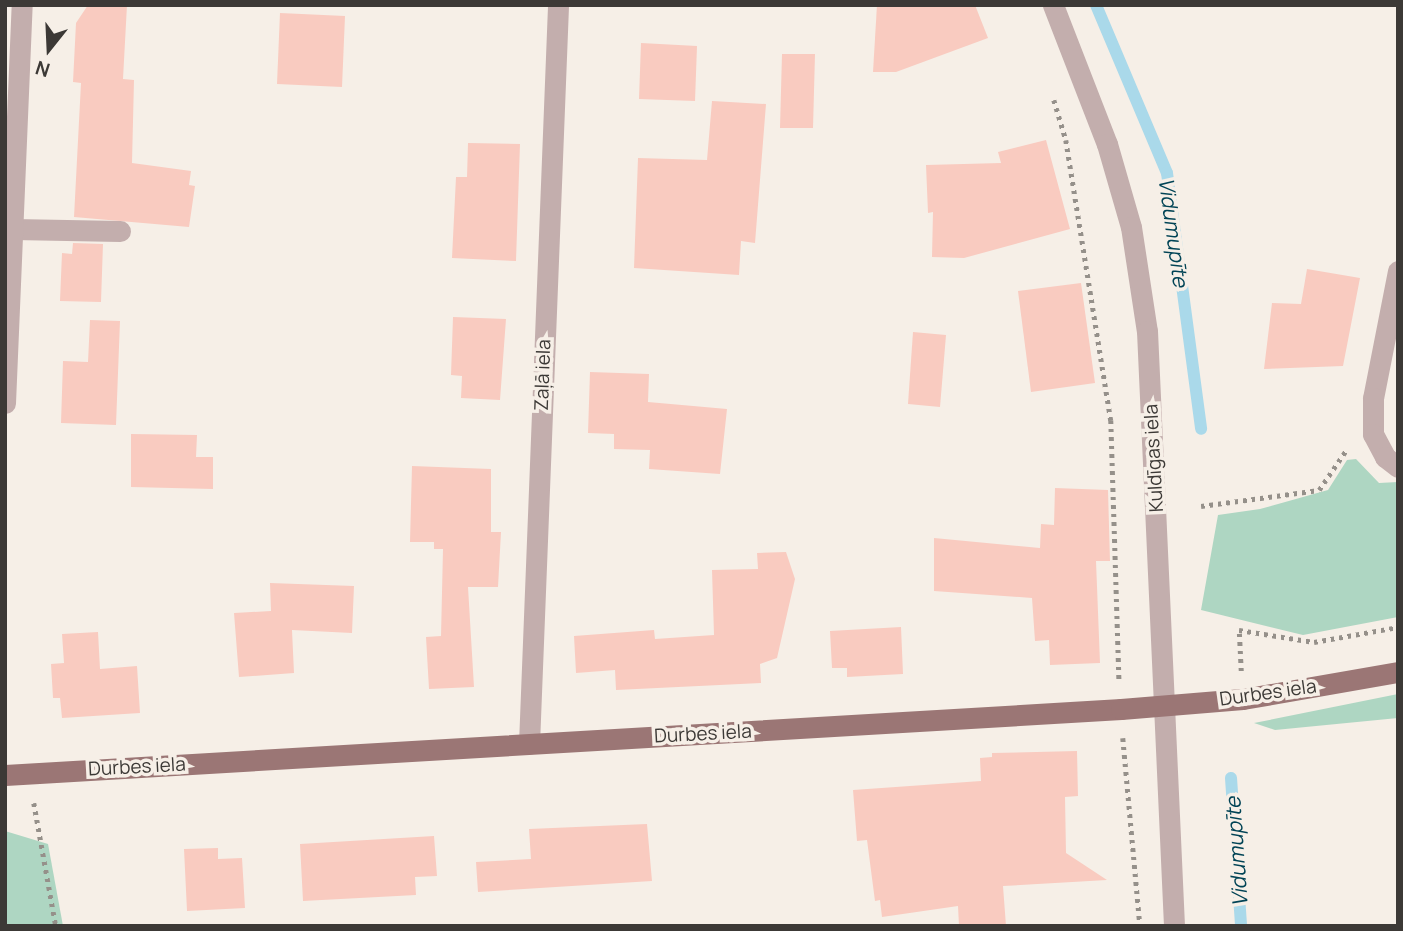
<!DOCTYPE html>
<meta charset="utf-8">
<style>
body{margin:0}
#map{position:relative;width:1403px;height:931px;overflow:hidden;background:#f6efe7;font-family:Manrope,sans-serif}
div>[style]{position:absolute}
.green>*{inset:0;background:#aed6c2}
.stream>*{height:12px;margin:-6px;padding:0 6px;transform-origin:6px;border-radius:6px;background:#aad9ea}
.building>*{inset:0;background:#f9cbc0}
.path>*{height:4.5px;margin-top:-2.25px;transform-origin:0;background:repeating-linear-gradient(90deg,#95908a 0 3.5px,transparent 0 8.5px)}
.minor>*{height:21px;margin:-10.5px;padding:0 10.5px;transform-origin:10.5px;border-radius:10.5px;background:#c3aead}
.major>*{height:21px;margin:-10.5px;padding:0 10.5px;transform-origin:10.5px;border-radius:10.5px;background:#9b7675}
span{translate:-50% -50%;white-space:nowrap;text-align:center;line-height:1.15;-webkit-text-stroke:7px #f6efe7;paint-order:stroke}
.street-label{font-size:19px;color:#3c3936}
.water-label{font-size:21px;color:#004355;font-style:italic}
.frame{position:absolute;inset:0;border:7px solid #3c3936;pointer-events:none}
.north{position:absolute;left:14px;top:14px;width:70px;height:70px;-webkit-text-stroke:5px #f6efe7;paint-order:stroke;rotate:198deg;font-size:19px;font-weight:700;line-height:28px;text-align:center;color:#3c3936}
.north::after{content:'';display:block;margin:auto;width:24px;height:32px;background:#3c3936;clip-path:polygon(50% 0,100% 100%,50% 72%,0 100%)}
</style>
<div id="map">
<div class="green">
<i style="clip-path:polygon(1356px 459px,1379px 483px,1398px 482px,1398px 617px,1303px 635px,1201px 610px,1218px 515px,1260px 509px,1328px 490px,1347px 460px)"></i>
<i style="clip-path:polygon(1398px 694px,1398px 718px,1275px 730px,1254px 723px)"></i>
<i style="clip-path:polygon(5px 831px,48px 844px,63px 926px,5px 926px)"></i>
</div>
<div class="stream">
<i style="left:1096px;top:5px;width:182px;rotate:67.1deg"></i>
<i style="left:1167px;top:173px;width:258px;rotate:82.4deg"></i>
<i style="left:1231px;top:778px;width:148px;rotate:86.1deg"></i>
</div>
<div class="building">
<i style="clip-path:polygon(88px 5px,127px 5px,123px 79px,134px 80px,132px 163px,191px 171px,189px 185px,195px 186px,189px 227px,74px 217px,81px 83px,73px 82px,76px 23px)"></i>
<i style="clip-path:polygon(877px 5px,975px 5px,988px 38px,896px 72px,873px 72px)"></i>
<i style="clip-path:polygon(280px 13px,345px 16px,342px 87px,277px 84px)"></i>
<i style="clip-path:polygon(641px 43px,697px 46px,695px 101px,639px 99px)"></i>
<i style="clip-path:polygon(782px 54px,815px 54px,813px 128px,780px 128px)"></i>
<i style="clip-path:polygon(712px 101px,766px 104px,755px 243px,741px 241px,739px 275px,634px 268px,638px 158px,707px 160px)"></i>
<i style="clip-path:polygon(1046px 140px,1070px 229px,964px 258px,932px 257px,933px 212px,928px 213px,926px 165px,1001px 163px,998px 152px)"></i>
<i style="clip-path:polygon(468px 143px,520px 144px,516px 261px,452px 258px,456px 177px,467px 177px)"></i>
<i style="clip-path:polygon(73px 243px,103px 244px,101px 302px,60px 301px,62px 253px,72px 254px)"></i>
<i style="clip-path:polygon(1307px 269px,1360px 278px,1343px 366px,1264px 369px,1272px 303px,1301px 304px)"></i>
<i style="clip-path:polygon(1081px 283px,1095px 383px,1031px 392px,1018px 291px)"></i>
<i style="clip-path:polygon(453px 317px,506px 319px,500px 400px,461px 398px,462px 376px,451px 375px)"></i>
<i style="clip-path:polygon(90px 320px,120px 321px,116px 425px,61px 423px,63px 361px,88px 362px)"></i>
<i style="clip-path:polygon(913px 332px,946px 335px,940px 407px,908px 404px)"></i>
<i style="clip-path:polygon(590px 372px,649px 374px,648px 402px,727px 409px,720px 474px,649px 469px,650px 450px,614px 449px,614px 434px,588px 433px)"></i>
<i style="clip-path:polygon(131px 434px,197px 435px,196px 457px,213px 457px,213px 489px,131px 487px)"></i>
<i style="clip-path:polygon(412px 466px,491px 469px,491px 532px,501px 532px,498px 587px,468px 587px,474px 687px,429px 689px,426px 637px,441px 636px,443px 549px,434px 549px,434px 542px,410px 542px)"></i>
<i style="clip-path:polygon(1055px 488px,1108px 490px,1110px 561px,1096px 561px,1100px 663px,1050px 665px,1049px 640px,1035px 641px,1032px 598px,934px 591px,934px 538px,1040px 548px,1041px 524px,1054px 525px)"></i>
<i style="clip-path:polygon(786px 552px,795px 579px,777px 658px,760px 664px,761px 683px,616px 690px,615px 670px,576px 673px,574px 636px,654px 630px,655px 639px,714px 635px,712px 570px,758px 569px,757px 553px)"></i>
<i style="clip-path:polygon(270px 583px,354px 586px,352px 633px,292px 630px,294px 673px,239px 677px,234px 613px,271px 611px)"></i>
<i style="clip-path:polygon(901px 627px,903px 674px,847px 677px,847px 668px,832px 668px,830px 631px)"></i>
<i style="clip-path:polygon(98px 632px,100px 669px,137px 666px,140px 713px,62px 718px,60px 698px,53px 698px,51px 664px,64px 663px,62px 634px)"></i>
<i style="clip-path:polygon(1077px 751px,1078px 796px,1065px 797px,1066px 853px,1107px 880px,1003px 886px,1006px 926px,959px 926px,958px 906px,882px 917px,880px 900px,875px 901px,867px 840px,857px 841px,853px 790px,981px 781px,980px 758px,992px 757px,992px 753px)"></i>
<i style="clip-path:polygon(647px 824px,652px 881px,478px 892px,476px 862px,531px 859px,529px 829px)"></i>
<i style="clip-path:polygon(434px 836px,437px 876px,415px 877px,416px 895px,303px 901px,300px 844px)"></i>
<i style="clip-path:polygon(218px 848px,218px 859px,242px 858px,245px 908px,187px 911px,184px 849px)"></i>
</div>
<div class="path">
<i style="left:1054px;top:100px;width:42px;rotate:73.3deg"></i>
<i style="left:1066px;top:140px;width:284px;rotate:80.9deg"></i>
<i style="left:1111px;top:420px;width:261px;rotate:88.2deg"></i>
<i style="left:1201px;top:506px;width:119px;rotate:-7.7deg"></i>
<i style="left:1319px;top:490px;width:50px;rotate:-55.7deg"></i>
<i style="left:1241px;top:671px;width:41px;rotate:-92.8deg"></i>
<i style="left:1239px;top:630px;width:76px;rotate:9.1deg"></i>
<i style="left:1314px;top:642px;width:85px;rotate:-10.1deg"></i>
<i style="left:1123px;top:738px;width:189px;rotate:84.8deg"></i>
<i style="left:34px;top:803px;width:125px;rotate:79.9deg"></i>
</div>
<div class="minor">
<i style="left:1053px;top:5px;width:149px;rotate:68.8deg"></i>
<i style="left:1107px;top:144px;width:86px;rotate:73.9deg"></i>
<i style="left:1131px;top:227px;width:105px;rotate:81.3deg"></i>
<i style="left:1147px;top:331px;width:596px;rotate:87.4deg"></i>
<i style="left:13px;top:229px;width:107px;rotate:1.1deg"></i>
<i style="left:1398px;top:271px;width:129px;rotate:101.1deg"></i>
<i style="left:1373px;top:398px;width:36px;rotate:90deg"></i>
<i style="left:1373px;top:434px;width:26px;rotate:62deg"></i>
<i style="left:1385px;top:457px;width:16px;rotate:38deg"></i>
<i style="left:5px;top:403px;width:398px;rotate:-87.6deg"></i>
<i style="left:529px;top:744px;width:740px;rotate:-87.75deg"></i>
</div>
<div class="major">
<i style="left:5px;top:775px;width:1118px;rotate:-3.38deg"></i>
<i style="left:1121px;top:709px;width:122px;rotate:-4.7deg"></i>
<i style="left:1243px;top:699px;width:157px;rotate:-9.9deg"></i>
</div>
<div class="street-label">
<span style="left:543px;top:375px;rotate:-88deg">Zaļā iela</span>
<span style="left:1154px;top:458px;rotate:-93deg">Kuldīgas iela</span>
<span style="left:1268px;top:693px;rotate:-8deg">Durbes iela</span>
<span style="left:703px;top:734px;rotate:-3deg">Durbes iela</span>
<span style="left:137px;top:767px;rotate:-3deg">Durbes iela</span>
</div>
<div class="water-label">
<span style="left:1174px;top:232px;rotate:82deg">Vidumupīte</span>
<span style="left:1236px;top:852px;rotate:-94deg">Vidumupīte</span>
</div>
<div class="frame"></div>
<div class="north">N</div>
</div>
